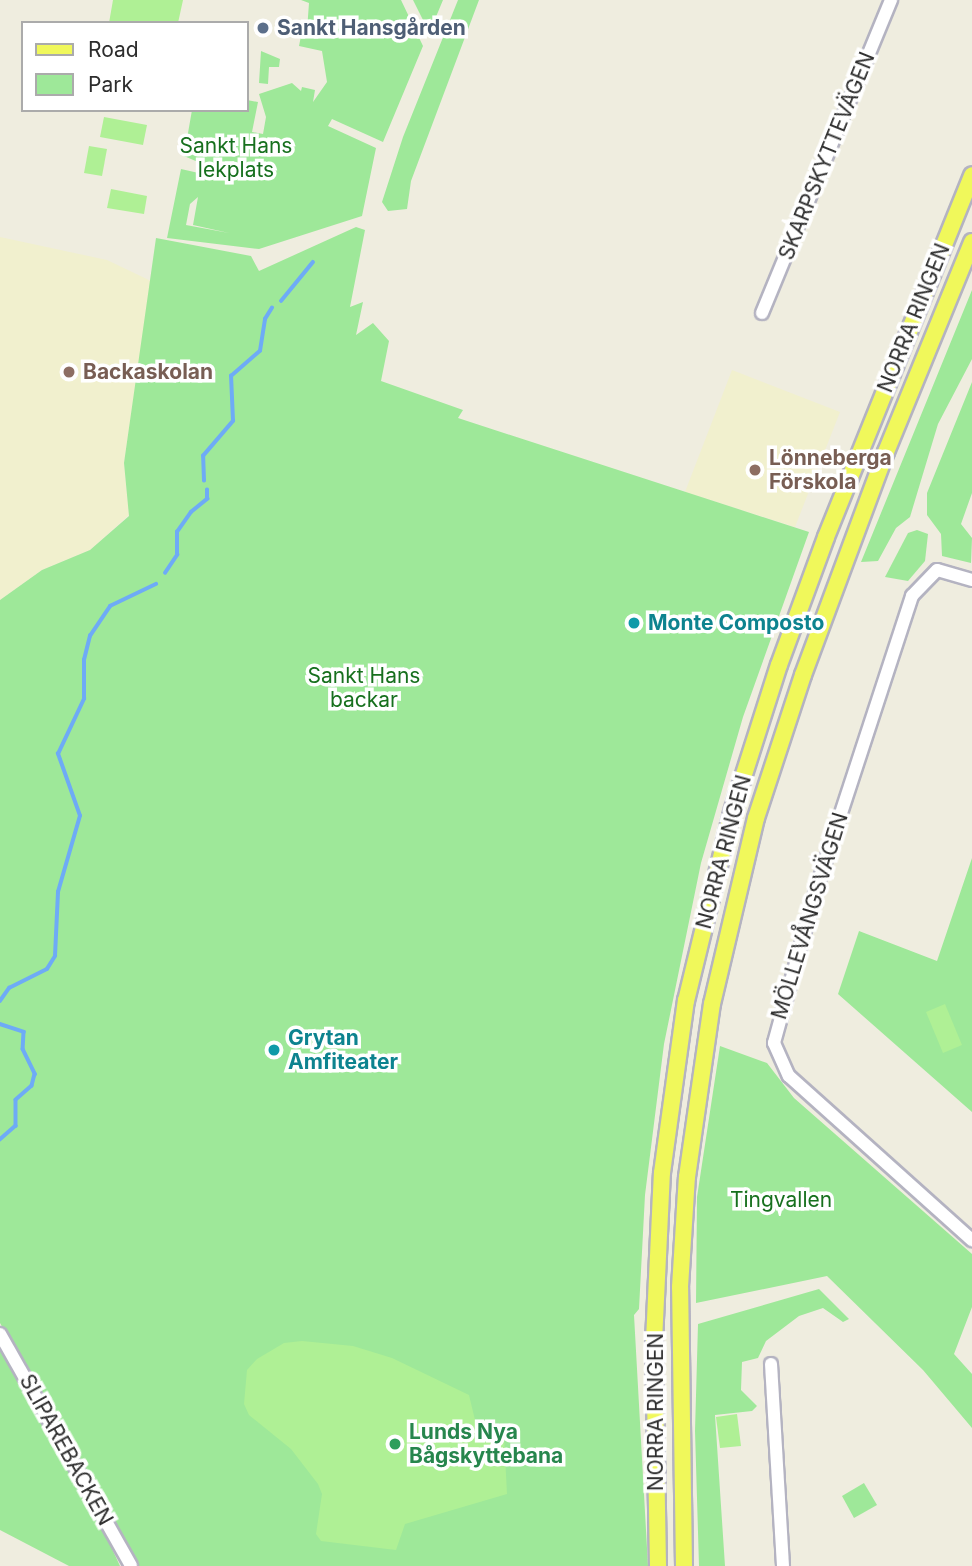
<!DOCTYPE html>
<meta charset="utf-8">
<style>
body{margin:0}
#map{position:relative;width:972px;height:1566px;overflow:hidden;background:#efeddf;font-family:Inter,sans-serif}
div>[style]{position:absolute}
.education>*{inset:0;background:#f1f0ce}
.green>*{inset:0;background:#9ee899}
.pitch>*{inset:0;background:#aff095}
.stream>*{height:3.5px;margin:-1.75px;padding:0 1.75px;transform-origin:1.75px;border-radius:1.75px;background:#6eabf6}
.roads{filter:drop-shadow(2px 0 #b4b3c1) drop-shadow(-2px 0 #b4b3c1) drop-shadow(0 2px #b4b3c1) drop-shadow(0 -2px #b4b3c1)}
.minor>*{height:12px;margin:-6px;padding:0 6px;transform-origin:6px;border-radius:6px;background:#fff}
.major>*{height:16px;margin:-8px;padding:0 8px;transform-origin:8px;border-radius:8px;background:#f0f85b}
.dots>*{width:19px;height:19px;translate:-50% -50%;box-sizing:border-box;border:4px solid #fff;border-radius:50%}
span{translate:-50% -50%;white-space:nowrap;text-align:center;line-height:1.15;-webkit-text-stroke:7px #fff;paint-order:stroke}
.service-label{font-size:21px;color:#4e5e75;font-weight:700}
.left{translate:0 -50%;text-align:left}
.park-label{font-size:21px;color:#17701e}
.street-label{font-size:21px;color:#2d2d2d}
.education-label{font-size:21px;color:#785e54;font-weight:700}
.culture-label{font-size:21px;color:#0d838f;font-weight:700}
.leisure-label{font-size:21px;color:#27864d;font-weight:700}
.legend{position:absolute;left:21px;top:21px;width:228px;height:91px;box-sizing:border-box;background:#fff;border:2px solid #ababab;margin:0;padding:9px 12px;list-style:none;font-size:21px;color:#2d2d2d}
.legend li{display:flex;align-items:center;gap:14px;height:35px}
.legend b{width:35px;border:2px solid #ababab}
</style>
<div id="map">
<div class="education">
<i style="clip-path:polygon(0 237px,107px 260px,151px 281px,124px 463px,129px 515px,90px 550px,42px 570px,0 600px)"></i>
<i style="clip-path:polygon(732px 370px,840px 412px,795px 527px,685px 492px)"></i>
</div>
<div class="green">
<i style="clip-path:polygon(evenodd,301px 0,401px 0,423px 46px,383px 142px,332px 119px,328px 126px,376px 148px,362px 216px,259px 249px,167px 238px,181px 169px,203px 174px,205px 165px,184px 156px,192px 110px,247px 110px,247px 100px,258px 102px,252px 132px,263px 134px,266px 117px,259px 94px,292px 83px,301px 91px,302px 87px,315px 90px,313px 102px,327px 82px,322px 51px,299px 46px,302px 31px,307px 30px,309px 3px,301px 0,198px 197px,193px 225px,229px 233px,186px 225px,190px 204px,198px 197px)"></i>
<i style="clip-path:polygon(413px 0,443px 0,428px 36px,424px 22px)"></i>
<i style="clip-path:polygon(458px 0,479px 0,411px 181px,407px 209px,388px 211px,382px 202px,403px 137px)"></i>
<i style="clip-path:polygon(261px 51px,280px 59px,279px 67px,269px 67px,268px 84px,259px 83px)"></i>
<i style="clip-path:polygon(356px 227px,365px 230px,350px 307px,363px 302px,356px 335px,373px 323px,389px 341px,381px 381px,463px 410px,458px 418px,809px 532px,743px 717px,701px 863px,664px 1044px,645px 1195px,639px 1309px,634px 1315px,648px 1566px,138px 1566px,0 1323px,0 600px,42px 570px,90px 550px,129px 516px,124px 463px,156px 238px,251px 256px,259px 271px)"></i>
<i style="clip-path:polygon(972px 290px,972px 359px,938px 424px,910px 517px,896px 528px,878px 561px,861px 562px)"></i>
<i style="clip-path:polygon(972px 382px,972px 493px,961px 524px,972px 538px,971px 563px,942px 556px,941px 534px,927px 515px,927px 493px)"></i>
<i style="clip-path:polygon(917px 530px,928px 534px,925px 561px,908px 581px,885px 577px,908px 533px)"></i>
<i style="clip-path:polygon(972px 858px,972px 1112px,838px 994px,859px 931px,937px 961px)"></i>
<i style="clip-path:polygon(720px 1046px,767px 1063px,794px 1098px,972px 1254px,972px 1307px,954px 1354px,972px 1374px,972px 1428px,923px 1370px,827px 1276px,696px 1303px,697px 1197px)"></i>
<i style="clip-path:polygon(819px 1289px,849px 1319px,843px 1322px,823px 1308px,799px 1316px,766px 1341px,758px 1358px,742px 1362px,741px 1390px,757px 1406px,752px 1411px,715px 1415px,725px 1566px,699px 1566px,695px 1431px,698px 1324px)"></i>
<i style="clip-path:polygon(0 1346px,102px 1527px,120px 1566px,69px 1566px,0 1530px)"></i>
<i style="clip-path:polygon(864px 1483px,877px 1505px,854px 1518px,842px 1496px)"></i>
</div>
<div class="pitch">
<i style="clip-path:polygon(113px 0,183px 0,178px 23px,109px 23px)"></i>
<i style="clip-path:polygon(104px 117px,147px 125px,143px 145px,100px 137px)"></i>
<i style="clip-path:polygon(89px 146px,107px 149px,102px 176px,84px 173px)"></i>
<i style="clip-path:polygon(111px 189px,147px 196px,144px 214px,107px 208px)"></i>
<i style="clip-path:polygon(945px 1004px,962px 1045px,943px 1053px,926px 1012px)"></i>
<i style="clip-path:polygon(302px 1341px,353px 1346px,392px 1358px,469px 1395px,475px 1420px,486px 1430px,504px 1436px,507px 1494px,405px 1524px,396px 1550px,321px 1541px,316px 1534px,322px 1494px,318px 1484px,291px 1449px,249px 1415px,244px 1404px,247px 1370px,257px 1359px,284px 1343px)"></i>
<i style="clip-path:polygon(737px 1414px,741px 1446px,720px 1448px,716px 1417px)"></i>
</div>
<div class="stream">
<i style="left:281px;top:301px;width:50px;rotate:-50.6deg"></i>
<i style="left:204px;top:481px;width:25px;rotate:-92deg"></i>
<i style="left:203px;top:456px;width:46px;rotate:-49.4deg"></i>
<i style="left:233px;top:421px;width:45px;rotate:-92.5deg"></i>
<i style="left:231px;top:376px;width:38px;rotate:-41deg"></i>
<i style="left:260px;top:351px;width:32px;rotate:-81deg"></i>
<i style="left:265px;top:319px;width:13px;rotate:-58deg"></i>
<i style="left:165px;top:573px;width:22px;rotate:-56deg"></i>
<i style="left:177px;top:555px;width:23px;rotate:-90deg"></i>
<i style="left:177px;top:532px;width:24px;rotate:-55deg"></i>
<i style="left:191px;top:512px;width:21px;rotate:-39deg"></i>
<i style="left:207px;top:499px;width:9px;rotate:-90deg"></i>
<i style="left:0;top:1001px;width:16px;rotate:-55deg"></i>
<i style="left:9px;top:988px;width:42px;rotate:-26.6deg"></i>
<i style="left:47px;top:969px;width:15px;rotate:-58deg"></i>
<i style="left:55px;top:956px;width:64px;rotate:-87.3deg"></i>
<i style="left:58px;top:892px;width:79px;rotate:-73.9deg"></i>
<i style="left:80px;top:816px;width:66px;rotate:-109.5deg"></i>
<i style="left:58px;top:754px;width:61px;rotate:-64.7deg"></i>
<i style="left:84px;top:699px;width:39px;rotate:-90deg"></i>
<i style="left:84px;top:660px;width:25px;rotate:-76deg"></i>
<i style="left:90px;top:636px;width:36px;rotate:-56deg"></i>
<i style="left:110px;top:606px;width:51px;rotate:-25.6deg"></i>
<i style="left:0;top:1024px;width:25px;rotate:18deg"></i>
<i style="left:24px;top:1032px;width:17px;rotate:93deg"></i>
<i style="left:23px;top:1049px;width:28px;rotate:64deg"></i>
<i style="left:35px;top:1074px;width:12px;rotate:104deg"></i>
<i style="left:32px;top:1086px;width:21px;rotate:139deg"></i>
<i style="left:16px;top:1100px;width:26px;rotate:90deg"></i>
<i style="left:16px;top:1126px;width:21px;rotate:139deg"></i>
</div>
<div class="roads">
<div class="minor">
<i style="left:762px;top:313px;width:339px;rotate:-67.6deg"></i>
<i style="left:972px;top:580px;width:36px;rotate:-164deg"></i>
<i style="left:937px;top:570px;width:36px;rotate:134deg"></i>
<i style="left:912px;top:596px;width:302px;rotate:108.1deg"></i>
<i style="left:818px;top:883px;width:166px;rotate:105.4deg"></i>
<i style="left:774px;top:1043px;width:36px;rotate:66deg"></i>
<i style="left:789px;top:1076px;width:246px;rotate:41.9deg"></i>
<i style="left:0;top:1334px;width:266px;rotate:60.5deg"></i>
<i style="left:771px;top:1364px;width:202px;rotate:86.6deg"></i>
</div>
<div class="major">
<i style="left:658px;top:1566px;width:225px;rotate:-91deg"></i>
<i style="left:654px;top:1341px;width:168px;rotate:-87.3deg"></i>
<i style="left:662px;top:1173px;width:174px;rotate:-82.1deg"></i>
<i style="left:686px;top:1001px;width:195px;rotate:-76.3deg"></i>
<i style="left:732px;top:812px;width:154px;rotate:-72.3deg"></i>
<i style="left:779px;top:665px;width:136px;rotate:-69.8deg"></i>
<i style="left:826px;top:537px;width:390px;rotate:-68deg"></i>
<i style="left:684px;top:1566px;width:279px;rotate:-90.8deg"></i>
<i style="left:680px;top:1287px;width:110px;rotate:-86.4deg"></i>
<i style="left:687px;top:1177px;width:175px;rotate:-81.8deg"></i>
<i style="left:712px;top:1004px;width:191px;rotate:-76.7deg"></i>
<i style="left:756px;top:818px;width:151px;rotate:-71.8deg"></i>
<i style="left:803px;top:675px;width:238px;rotate:-69.6deg"></i>
<i style="left:886px;top:452px;width:227px;rotate:-67.7deg"></i>
</div>
</div>
<div class="dots">
<i style="left:263px;top:28px;background:#5c6f8a"></i>
<i style="left:69px;top:372px;background:#8d6e63"></i>
<i style="left:755px;top:470px;background:#8d6e63"></i>
<i style="left:634px;top:623px;background:#0f9aa8"></i>
<i style="left:274px;top:1050px;background:#0f9aa8"></i>
<i style="left:395px;top:1444px;background:#2e9e5b"></i>
</div>
<div class="service-label">
<span class="left" style="left:277px;top:28px">Sankt Hansgården</span>
</div>
<div class="park-label">
<span style="left:236px;top:158px">Sankt Hans<br>lekplats</span>
<span style="left:364px;top:688px">Sankt Hans<br>backar</span>
<span style="left:781px;top:1200px">Tingvallen</span>
</div>
<div class="street-label">
<span style="left:827px;top:156px;rotate:-68deg">SKARPSKYTTEVÄGEN</span>
<span style="left:914px;top:318px;rotate:-68deg">NORRA RINGEN</span>
<span style="left:724px;top:852px;rotate:-75deg">NORRA RINGEN</span>
<span style="left:810px;top:916px;rotate:-73deg">MÖLLEVÅNGSVÄGEN</span>
<span style="left:656px;top:1412px;rotate:-90deg">NORRA RINGEN</span>
<span style="left:66px;top:1450px;rotate:61deg">SLIPAREBACKEN</span>
</div>
<div class="education-label">
<span class="left" style="left:83px;top:372px">Backaskolan</span>
<span class="left" style="left:769px;top:470px">Lönneberga<br>Förskola</span>
</div>
<div class="culture-label">
<span class="left" style="left:648px;top:623px">Monte Composto</span>
<span class="left" style="left:288px;top:1050px">Grytan<br>Amfiteater</span>
</div>
<div class="leisure-label">
<span class="left" style="left:409px;top:1444px">Lunds Nya<br>Bågskyttebana</span>
</div>
<ul class="legend">
<li><b style="height:9px;background:#f0f85b"></b>Road</li>
<li><b style="height:19px;background:#9ee899"></b>Park</li>
</ul>
</div>
